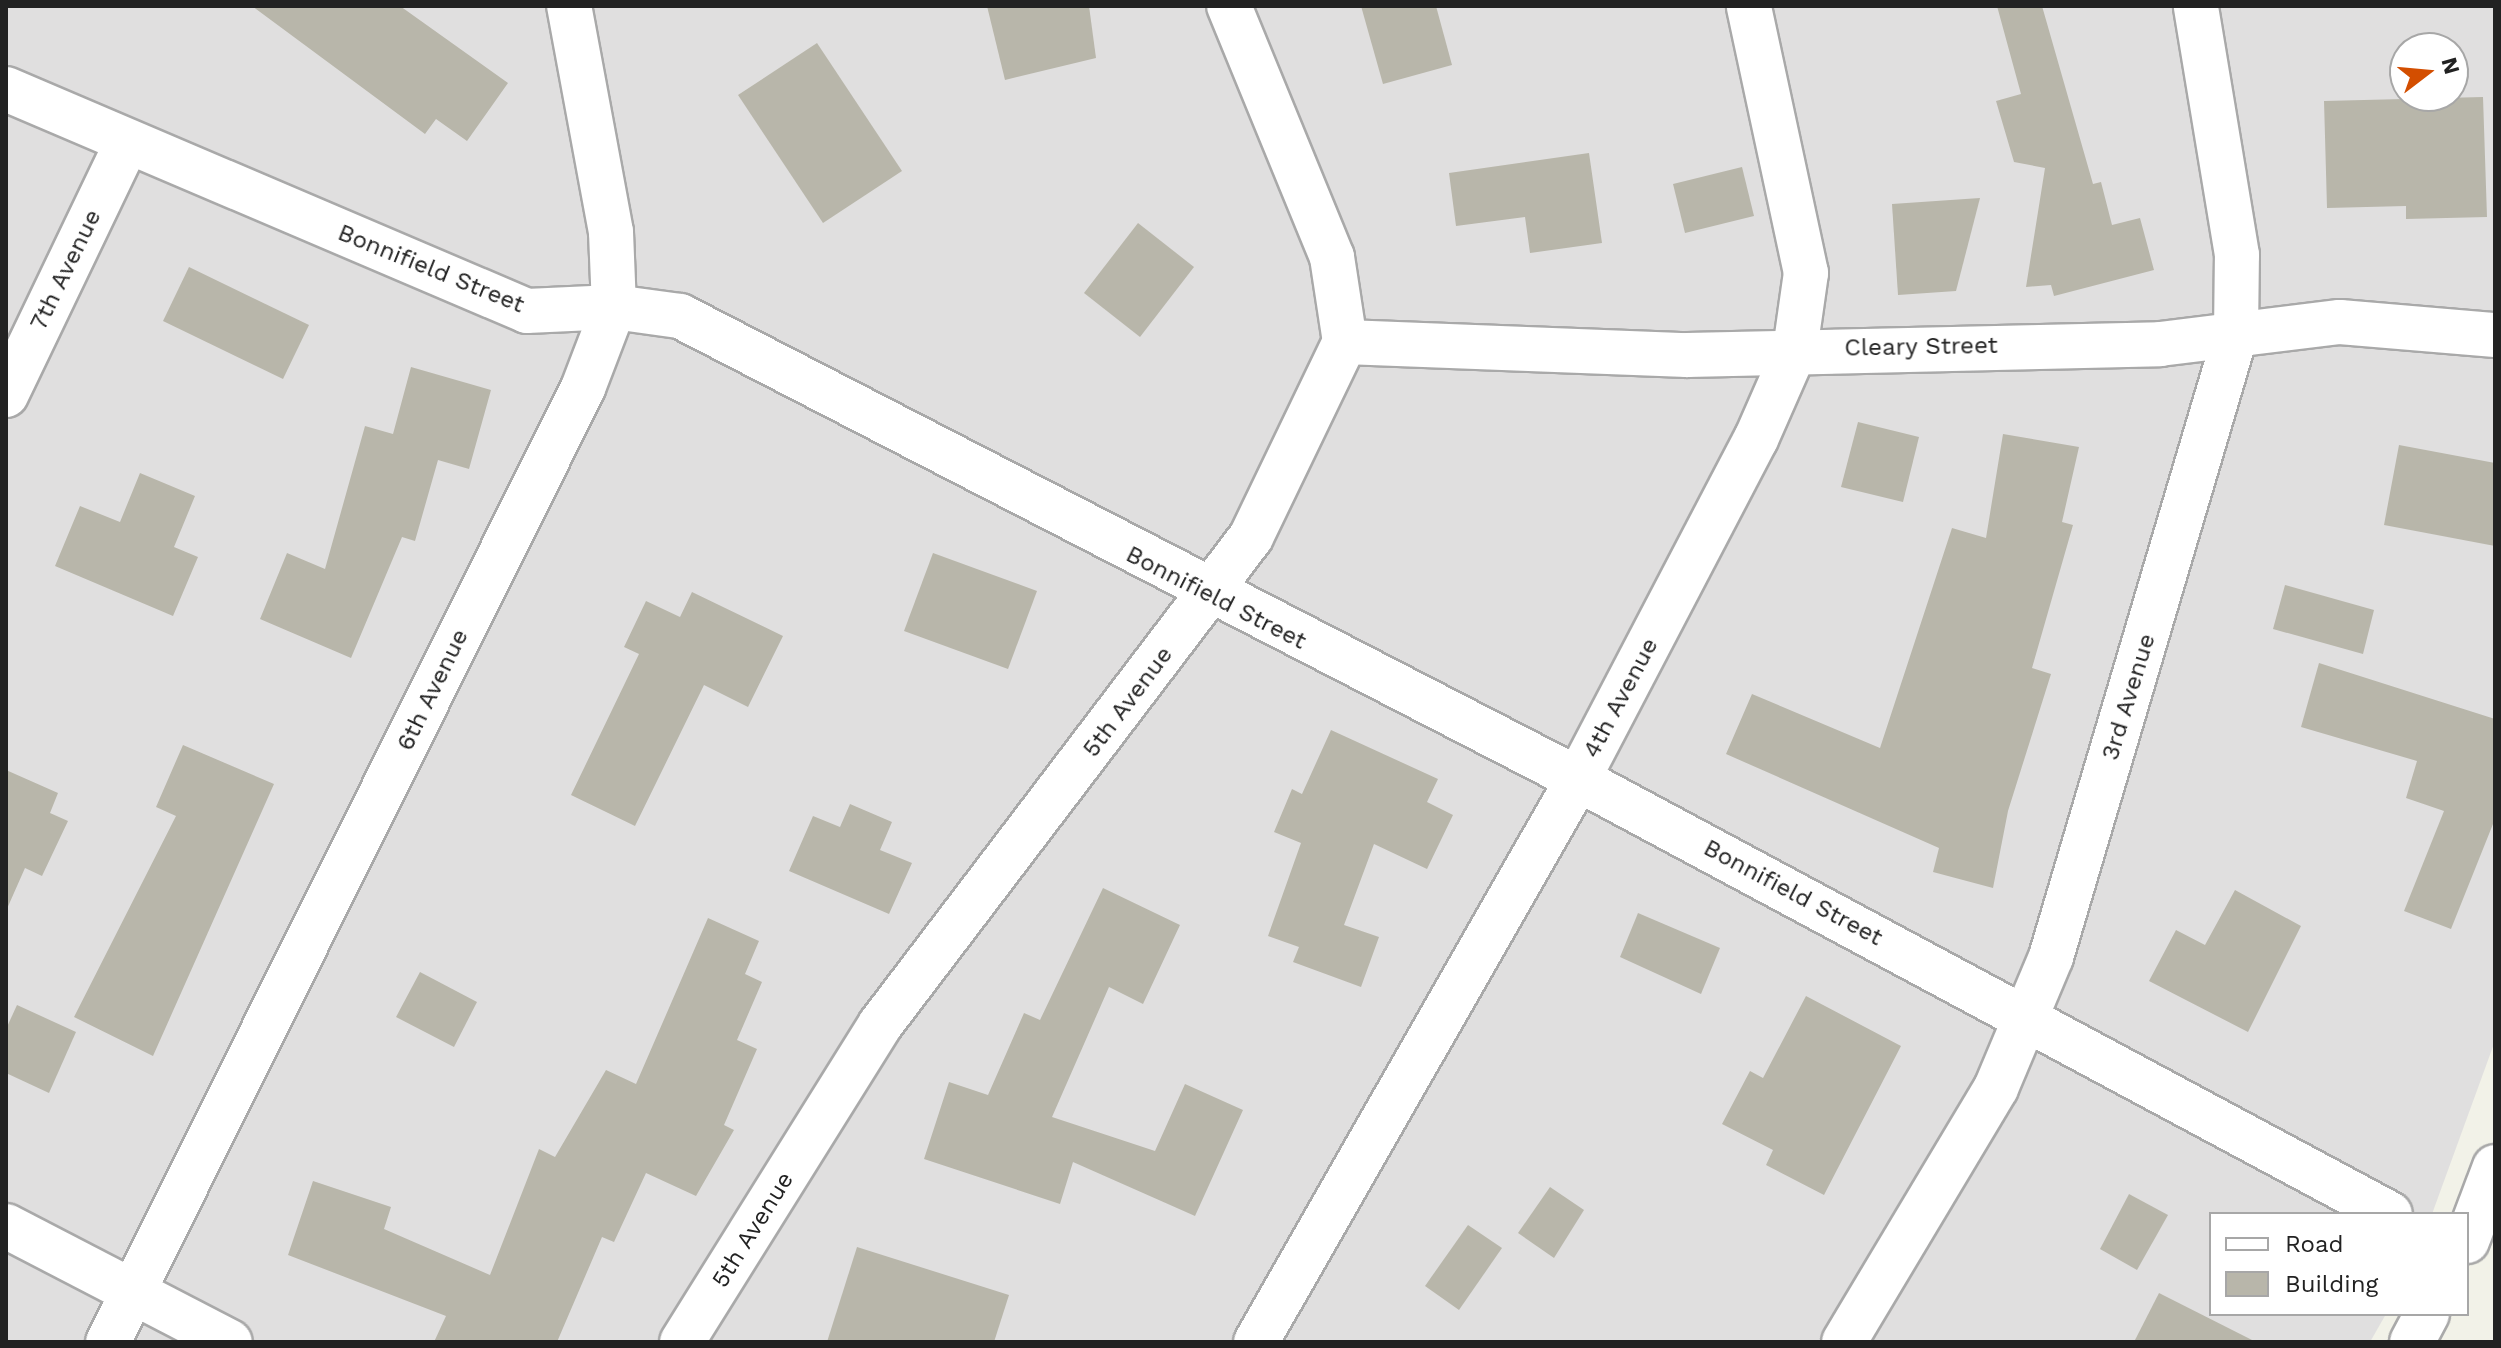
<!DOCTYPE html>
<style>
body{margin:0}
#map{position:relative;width:2501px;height:1348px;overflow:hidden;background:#f2f2e8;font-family:"Work Sans",sans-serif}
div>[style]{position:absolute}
.residential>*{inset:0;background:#e0dfdf}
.building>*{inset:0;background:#b8b6aa}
.roads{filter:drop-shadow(2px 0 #a9a9a9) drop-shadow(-2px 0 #a9a9a9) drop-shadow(0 2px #a9a9a9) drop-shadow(0 -2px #a9a9a9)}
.minor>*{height:44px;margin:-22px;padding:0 22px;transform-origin:22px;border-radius:22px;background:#fff}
span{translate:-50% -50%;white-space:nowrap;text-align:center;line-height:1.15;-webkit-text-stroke:6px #fff;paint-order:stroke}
.street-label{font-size:24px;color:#222}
.frame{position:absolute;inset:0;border:8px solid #222;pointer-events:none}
.legend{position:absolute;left:2209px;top:1212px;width:260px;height:104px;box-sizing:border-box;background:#fff;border:2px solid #a7a7a7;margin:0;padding:10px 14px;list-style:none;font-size:24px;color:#222}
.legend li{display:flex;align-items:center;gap:16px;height:40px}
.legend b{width:40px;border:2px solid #a7a7a7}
.north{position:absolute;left:2389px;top:32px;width:80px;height:80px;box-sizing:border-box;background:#fff;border:2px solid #a7a7a7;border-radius:50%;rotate:74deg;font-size:22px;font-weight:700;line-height:32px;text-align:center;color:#222}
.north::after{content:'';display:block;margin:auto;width:28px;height:36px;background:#d34e00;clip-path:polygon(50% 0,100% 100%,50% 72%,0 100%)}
</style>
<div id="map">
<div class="residential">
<i style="clip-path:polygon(evenodd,6px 6px,2495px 6px,2495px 1041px,2432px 1214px,2211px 1214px,2211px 1314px,2386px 1314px,2370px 1342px,6px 1342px,6px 6px,2405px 48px,2453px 48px,2453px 96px,2405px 96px,2405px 48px)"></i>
</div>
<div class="building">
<i style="clip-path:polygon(252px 6px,400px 6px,508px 83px,467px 141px,436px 119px,425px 134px)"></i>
<i style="clip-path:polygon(987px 6px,1089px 6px,1096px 58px,1005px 80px)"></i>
<i style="clip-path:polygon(1361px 6px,1436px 6px,1452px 65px,1383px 84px)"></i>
<i style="clip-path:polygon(1997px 6px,2042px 6px,2093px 184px,2101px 182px,2112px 225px,2140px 218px,2154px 270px,2054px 296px,2051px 285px,2026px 287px,2045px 168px,2014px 162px,1996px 101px,2021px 94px)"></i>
<i style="clip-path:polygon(817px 43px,902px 171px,823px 223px,738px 95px)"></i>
<i style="clip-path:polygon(2483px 97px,2487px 217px,2406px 219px,2406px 206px,2327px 208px,2324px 101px)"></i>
<i style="clip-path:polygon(1589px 153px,1602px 243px,1530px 253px,1525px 217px,1456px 226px,1449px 173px)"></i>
<i style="clip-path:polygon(1742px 167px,1754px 216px,1685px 233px,1673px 184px)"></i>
<i style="clip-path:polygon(1980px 198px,1956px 291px,1898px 295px,1892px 204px)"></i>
<i style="clip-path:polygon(1138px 223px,1194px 267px,1140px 337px,1084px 293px)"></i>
<i style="clip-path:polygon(189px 267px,309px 325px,283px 379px,163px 321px)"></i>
<i style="clip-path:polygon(411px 367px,491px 390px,469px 469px,438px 460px,415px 541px,402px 537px,351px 658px,260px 619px,287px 553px,325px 569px,365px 426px,393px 434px)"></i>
<i style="clip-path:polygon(1858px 422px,1919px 437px,1903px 502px,1841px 487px)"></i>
<i style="clip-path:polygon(2003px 434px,2079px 447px,2062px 522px,2073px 525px,2032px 668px,2051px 674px,2008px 811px,1993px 888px,1933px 872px,1939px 848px,1726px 754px,1752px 694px,1880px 748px,1952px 528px,1986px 538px)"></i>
<i style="clip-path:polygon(2399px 445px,2495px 463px,2495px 546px,2384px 525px)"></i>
<i style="clip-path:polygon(140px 473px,195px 496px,174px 547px,198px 557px,173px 616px,55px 566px,80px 506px,120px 522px)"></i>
<i style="clip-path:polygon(933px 553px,1037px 591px,1008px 669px,904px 631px)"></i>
<i style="clip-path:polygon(2285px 585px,2374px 610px,2363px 654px,2273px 629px)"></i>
<i style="clip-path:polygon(692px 592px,783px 636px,748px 707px,704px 685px,635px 826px,571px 795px,639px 654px,624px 647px,646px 601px,680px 617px)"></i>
<i style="clip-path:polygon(2319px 663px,2495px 719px,2495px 819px,2451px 929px,2404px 911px,2444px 811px,2406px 798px,2417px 761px,2301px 727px)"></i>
<i style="clip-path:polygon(1331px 730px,1438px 779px,1427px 802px,1453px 815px,1427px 869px,1374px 844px,1344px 925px,1379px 937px,1361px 987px,1293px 962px,1299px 947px,1268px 936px,1301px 843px,1274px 832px,1292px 789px,1302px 794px)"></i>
<i style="clip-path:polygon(183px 745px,274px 784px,153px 1056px,74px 1017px,176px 816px,156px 807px)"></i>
<i style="clip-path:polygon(6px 770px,58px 793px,50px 813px,68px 821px,42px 876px,25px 868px,6px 911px)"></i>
<i style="clip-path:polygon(850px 804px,892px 822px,880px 850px,912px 863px,889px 914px,789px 871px,813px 816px,840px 827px)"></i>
<i style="clip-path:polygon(1103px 888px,1180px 925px,1143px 1004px,1109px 987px,1052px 1117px,1155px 1151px,1185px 1084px,1243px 1110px,1195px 1216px,1073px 1162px,1060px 1204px,924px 1159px,949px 1082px,988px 1095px,1024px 1013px,1040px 1020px)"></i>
<i style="clip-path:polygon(2235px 890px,2301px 926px,2248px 1032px,2149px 981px,2176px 930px,2205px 945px)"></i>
<i style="clip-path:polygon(1638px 913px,1720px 948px,1701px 994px,1620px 957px)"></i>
<i style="clip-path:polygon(708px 918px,759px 941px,745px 974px,762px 982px,737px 1040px,757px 1049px,724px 1125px,734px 1130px,696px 1196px,646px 1173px,614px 1242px,602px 1237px,557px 1342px,434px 1342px,446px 1316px,288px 1255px,313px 1181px,391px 1207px,384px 1229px,490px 1275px,539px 1149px,555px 1157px,606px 1070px,636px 1084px)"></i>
<i style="clip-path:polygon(420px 972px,477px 1002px,454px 1047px,396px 1017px)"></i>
<i style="clip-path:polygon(1806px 996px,1901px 1046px,1824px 1195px,1766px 1165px,1773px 1150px,1722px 1124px,1750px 1071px,1763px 1078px)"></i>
<i style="clip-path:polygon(17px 1005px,76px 1032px,49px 1093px,6px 1073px,6px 1029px)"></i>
<i style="clip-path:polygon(1550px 1187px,1584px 1210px,1554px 1258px,1518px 1233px)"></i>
<i style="clip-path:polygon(2129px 1194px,2168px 1215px,2137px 1270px,2100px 1249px)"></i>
<i style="clip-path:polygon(1468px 1225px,1502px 1248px,1459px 1310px,1425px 1286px)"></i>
<i style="clip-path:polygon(857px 1247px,1009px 1295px,994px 1342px,827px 1342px)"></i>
<i style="clip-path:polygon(2159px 1293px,2256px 1342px,2134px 1342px)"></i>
</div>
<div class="roads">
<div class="minor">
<i style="left:6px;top:89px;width:566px;rotate:23.08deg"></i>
<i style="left:527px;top:311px;width:87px;rotate:-2.6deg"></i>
<i style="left:614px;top:307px;width:67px;rotate:7.8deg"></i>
<i style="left:680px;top:316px;width:1010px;rotate:27.28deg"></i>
<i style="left:1578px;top:779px;width:921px;rotate:28.18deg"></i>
<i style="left:1345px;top:342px;width:342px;rotate:2.2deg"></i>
<i style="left:1687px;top:355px;width:473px;rotate:-1.3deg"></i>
<i style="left:2160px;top:344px;width:181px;rotate:-7deg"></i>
<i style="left:2340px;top:322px;width:156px;rotate:4.8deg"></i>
<i style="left:6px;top:395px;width:277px;rotate:-64.4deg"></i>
<i style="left:6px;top:1226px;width:252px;rotate:27.4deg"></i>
<i style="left:2467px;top:1241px;width:79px;rotate:-69.3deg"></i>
<i style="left:108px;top:1342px;width:1066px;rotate:-63.53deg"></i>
<i style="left:583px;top:388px;width:87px;rotate:-69.1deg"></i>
<i style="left:614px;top:307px;width:75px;rotate:-92.3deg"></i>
<i style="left:611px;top:232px;width:230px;rotate:-100.5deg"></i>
<i style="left:682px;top:1342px;width:374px;rotate:-58deg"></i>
<i style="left:880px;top:1025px;width:613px;rotate:-52.76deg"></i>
<i style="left:1251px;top:537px;width:216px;rotate:-64.3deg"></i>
<i style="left:1345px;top:342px;width:86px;rotate:-98.7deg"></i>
<i style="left:1332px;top:257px;width:271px;rotate:-112.3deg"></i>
<i style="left:1256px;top:1342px;width:649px;rotate:-60.23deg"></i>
<i style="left:1578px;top:779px;width:384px;rotate:-62.4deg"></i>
<i style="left:1756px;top:439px;width:97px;rotate:-66.3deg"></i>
<i style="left:1795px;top:350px;width:78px;rotate:-81.9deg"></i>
<i style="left:1806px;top:273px;width:273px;rotate:-102.1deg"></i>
<i style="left:1844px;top:1342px;width:296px;rotate:-59.1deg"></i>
<i style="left:1996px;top:1088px;width:142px;rotate:-67.2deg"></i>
<i style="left:2051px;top:957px;width:651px;rotate:-73.49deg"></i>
<i style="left:2236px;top:333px;width:78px;rotate:-89.3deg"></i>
<i style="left:2237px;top:255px;width:252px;rotate:-99.4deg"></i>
<i style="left:2412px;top:1342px;width:32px;rotate:-62deg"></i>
</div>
</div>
<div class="street-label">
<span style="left:431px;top:269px;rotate:22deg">Bonnifield Street</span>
<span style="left:66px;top:270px;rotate:-64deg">7th Avenue</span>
<span style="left:1921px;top:347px;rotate:-1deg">Cleary Street</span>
<span style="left:1216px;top:598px;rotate:27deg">Bonnifield Street</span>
<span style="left:433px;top:690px;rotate:-64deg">6th Avenue</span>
<span style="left:2129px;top:697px;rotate:-73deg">3rd Avenue</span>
<span style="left:1621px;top:698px;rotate:-62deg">4th Avenue</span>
<span style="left:1128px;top:702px;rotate:-53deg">5th Avenue</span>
<span style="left:1793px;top:893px;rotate:28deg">Bonnifield Street</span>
<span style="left:753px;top:1230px;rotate:-58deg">5th Avenue</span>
</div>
<div class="frame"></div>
<ul class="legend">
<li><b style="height:10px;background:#fff"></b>Road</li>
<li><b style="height:22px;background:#b8b6aa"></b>Building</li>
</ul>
<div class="north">N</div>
</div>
